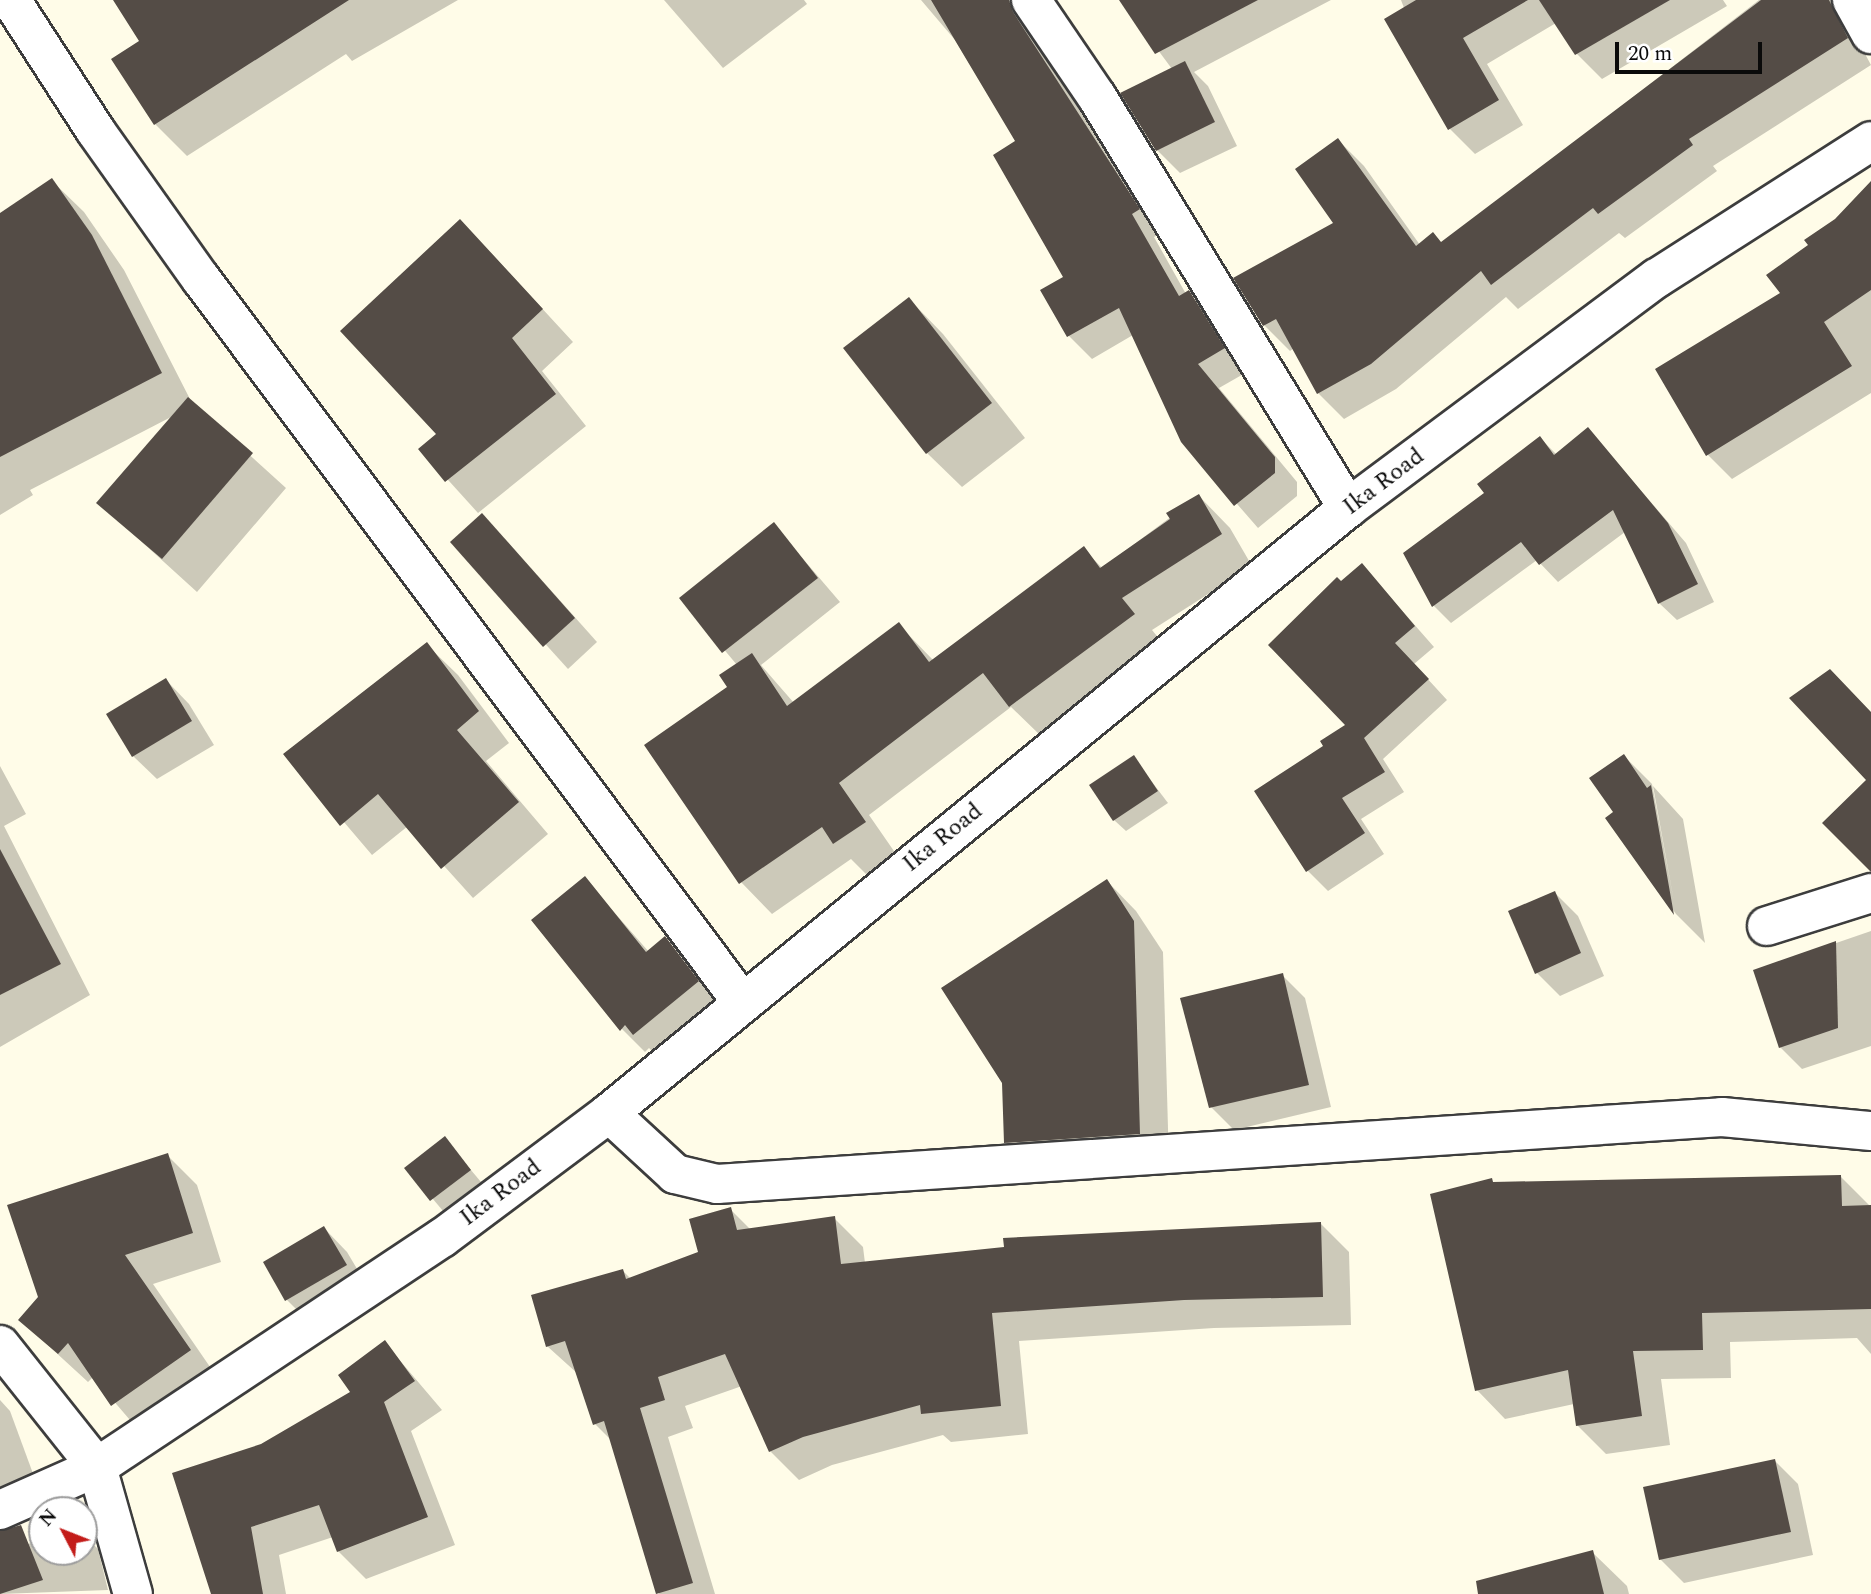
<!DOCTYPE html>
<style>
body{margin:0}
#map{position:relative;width:1871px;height:1594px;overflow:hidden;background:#fffce8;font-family:Spectral,serif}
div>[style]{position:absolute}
.shadow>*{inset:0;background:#0003}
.building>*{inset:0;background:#544c46}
.roads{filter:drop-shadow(2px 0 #3d3d3d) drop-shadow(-2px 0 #3d3d3d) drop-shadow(0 2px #3d3d3d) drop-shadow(0 -2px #3d3d3d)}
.minor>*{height:38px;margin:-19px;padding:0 19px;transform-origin:19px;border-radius:19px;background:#fff}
.tertiary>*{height:38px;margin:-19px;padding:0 19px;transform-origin:19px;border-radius:19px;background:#fff}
span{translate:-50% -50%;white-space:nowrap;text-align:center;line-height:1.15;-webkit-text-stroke:7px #fff;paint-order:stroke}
.street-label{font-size:24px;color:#0a0a0a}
.north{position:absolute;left:28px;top:1496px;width:70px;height:70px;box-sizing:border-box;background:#fff;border:2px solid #9d9d9d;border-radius:50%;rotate:312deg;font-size:19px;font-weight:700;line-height:28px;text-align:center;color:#0a0a0a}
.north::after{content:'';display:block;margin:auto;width:24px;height:32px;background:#c31c19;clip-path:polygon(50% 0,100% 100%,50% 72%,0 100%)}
.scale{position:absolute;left:1615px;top:42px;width:147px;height:32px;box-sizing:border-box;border:4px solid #0a0a0a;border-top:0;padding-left:9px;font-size:21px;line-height:24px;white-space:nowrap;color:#0a0a0a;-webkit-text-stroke:5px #fff;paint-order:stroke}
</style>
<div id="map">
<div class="shadow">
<i style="clip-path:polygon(115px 0,458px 0,352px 61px,346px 54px,187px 156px,155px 124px,141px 42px)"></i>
<i style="clip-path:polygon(664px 0,804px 0,807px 4px,723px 68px)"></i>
<i style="clip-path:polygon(921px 0,1011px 0,1101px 134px,1162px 233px,1154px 237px,1186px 294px,1212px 315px,1247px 372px,1219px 388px,1297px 482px,1297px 496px,1258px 528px,1183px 442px,1133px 335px,1092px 359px,1069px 336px,1043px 291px,1065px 278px,1017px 142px,955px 40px)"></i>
<i style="clip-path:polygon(1121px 0,1331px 0,1194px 72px,1208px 86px,1237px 146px,1180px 173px,1157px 150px,1172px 69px)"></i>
<i style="clip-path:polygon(1401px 0,1723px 0,1727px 6px,1602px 79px,1577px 54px,1556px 23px,1487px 64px,1523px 125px,1475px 154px,1449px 128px)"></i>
<i style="clip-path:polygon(1759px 0,1836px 0,1871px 65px,1713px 166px,1717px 171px,1625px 238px,1619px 233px,1518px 309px,1506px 297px,1396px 389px,1344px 419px,1318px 393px,1294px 348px,1290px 351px,1264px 325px,1336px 224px,1338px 140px,1364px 166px,1420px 245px,1442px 244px)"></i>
<i style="clip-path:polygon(51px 180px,84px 212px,124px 270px,192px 403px,286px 488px,197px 592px,99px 503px,173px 416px,30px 490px,33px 495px,0 515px,0 215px)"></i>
<i style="clip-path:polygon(1871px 187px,1871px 393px,1732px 479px,1708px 455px,1657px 370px,1783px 294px,1810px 245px)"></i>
<i style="clip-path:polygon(491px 253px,573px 342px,542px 371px,586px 426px,478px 513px,420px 449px,439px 434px)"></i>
<i style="clip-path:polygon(909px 299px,943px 334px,1025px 438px,962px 487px,927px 453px)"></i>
<i style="clip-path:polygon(1588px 429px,1686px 543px,1714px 602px,1677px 620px,1659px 603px,1625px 532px,1558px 582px,1537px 560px,1451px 623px,1434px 606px,1405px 554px,1486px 493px,1540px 438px,1557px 455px)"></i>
<i style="clip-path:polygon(1199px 496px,1230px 528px,1252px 566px,1152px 630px,1165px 646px,1042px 737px,1011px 707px,869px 815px,896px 854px,866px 874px,851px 859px,772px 914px,741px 882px,729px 687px,737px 665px,681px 598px,774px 525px,840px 602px,761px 665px,794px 703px,899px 625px,934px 661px,1084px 549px,1102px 568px)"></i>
<i style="clip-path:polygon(505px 539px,597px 642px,568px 669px,453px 542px)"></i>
<i style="clip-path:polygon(1362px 565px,1434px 647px,1414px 664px,1447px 700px,1383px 759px,1404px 792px,1361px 819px,1384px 854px,1328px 891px,1307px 870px,1325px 747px,1348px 725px,1341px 584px)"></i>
<i style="clip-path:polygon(427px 645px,458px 675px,509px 743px,486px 761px,548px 834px,473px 898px,408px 826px,372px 855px,286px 754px)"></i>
<i style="clip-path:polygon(166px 680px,189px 704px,214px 745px,157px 779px,133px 756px)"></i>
<i style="clip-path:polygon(1624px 756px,1652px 784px,1674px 902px,1653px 786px,1683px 819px,1705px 943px,1676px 914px,1608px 818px,1616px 813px)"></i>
<i style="clip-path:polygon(1133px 757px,1168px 803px,1126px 831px,1114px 820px)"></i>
<i style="clip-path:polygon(0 766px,26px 814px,4px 826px,90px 995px,0 1047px)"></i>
<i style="clip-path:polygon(585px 879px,649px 952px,665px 939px,721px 1005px,658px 1057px,649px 1048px,645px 1052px,622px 1029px,534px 920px)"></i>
<i style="clip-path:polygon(1107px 881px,1136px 911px,1163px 952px,1169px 1163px,1036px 1172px,1006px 1142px)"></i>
<i style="clip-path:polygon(1555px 893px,1578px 916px,1604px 976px,1560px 996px,1537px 973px)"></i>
<i style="clip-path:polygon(1871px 931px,1871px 1046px,1802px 1069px,1780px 1047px,1755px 971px)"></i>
<i style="clip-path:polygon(1282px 975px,1305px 998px,1331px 1107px,1234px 1130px,1211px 1107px)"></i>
<i style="clip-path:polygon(445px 1139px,481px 1182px,443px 1211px,407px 1168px)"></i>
<i style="clip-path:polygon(167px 1155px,197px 1185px,221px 1262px,153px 1284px,219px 1380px,142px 1434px,93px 1377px,88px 1382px,27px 1326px)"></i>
<i style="clip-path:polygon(1841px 1177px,1871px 1207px,1871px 1354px,1857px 1338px,1730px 1342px,1731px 1378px,1661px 1379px,1670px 1445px,1606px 1454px,1577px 1425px,1574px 1404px,1505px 1419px,1477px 1390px,1491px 1180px,1495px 1184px)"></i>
<i style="clip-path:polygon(730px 1209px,751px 1230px,834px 1218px,863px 1247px,865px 1263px,1320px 1223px,1349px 1252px,1351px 1325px,1214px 1328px,1019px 1341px,1028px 1434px,951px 1442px,943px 1435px,832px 1465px,799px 1480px,770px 1451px,742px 1386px,685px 1406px,693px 1428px,668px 1437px,715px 1594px,659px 1594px,612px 1441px,595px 1424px,578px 1374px,547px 1346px,623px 1271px,631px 1279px,700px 1253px)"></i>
<i style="clip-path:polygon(324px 1228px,347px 1252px,369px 1289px,310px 1323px,287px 1300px,266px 1263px)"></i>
<i style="clip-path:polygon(385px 1343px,442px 1410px,411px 1431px,455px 1545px,366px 1579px,338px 1551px,333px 1537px,279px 1555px,286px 1594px,211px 1594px,262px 1446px,353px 1392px)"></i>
<i style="clip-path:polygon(0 1400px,10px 1411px,35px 1479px,0 1492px)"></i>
<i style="clip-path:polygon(1775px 1461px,1798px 1484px,1813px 1555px,1684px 1583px,1660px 1559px)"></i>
<i style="clip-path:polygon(84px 1535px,98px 1549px,108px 1590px,0 1594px,0 1554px,42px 1539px,42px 1552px,84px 1552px)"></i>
<i style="clip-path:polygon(1592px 1552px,1627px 1586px,1629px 1594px,1527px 1594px)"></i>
</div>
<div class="building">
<i style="clip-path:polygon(113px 0,349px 0,154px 125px,111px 59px,139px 41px)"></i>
<i style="clip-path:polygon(931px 0,1009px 0,1013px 12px,1140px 209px,1132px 214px,1179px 296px,1189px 290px,1225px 348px,1198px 364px,1275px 457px,1275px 473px,1234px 506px,1181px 442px,1119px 308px,1067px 337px,1040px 290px,1063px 277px,993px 155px,1015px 141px)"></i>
<i style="clip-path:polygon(1119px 0,1258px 0,1155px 54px)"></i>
<i style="clip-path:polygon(1416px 0,1528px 0,1463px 38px,1499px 100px,1448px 130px,1384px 19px)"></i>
<i style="clip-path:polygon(1539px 0,1670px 0,1575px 55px)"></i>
<i style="clip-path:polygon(1761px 0,1829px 0,1848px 38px,1689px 139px,1693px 145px,1598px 214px,1593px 208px,1491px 285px,1481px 271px,1371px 364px,1317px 394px,1276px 319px,1263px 326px,1233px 278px,1333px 223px,1295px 169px,1338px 138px,1416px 246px,1433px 232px,1441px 242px)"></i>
<i style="clip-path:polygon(1185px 61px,1215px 122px,1156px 151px,1120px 93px)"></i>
<i style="clip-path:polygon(52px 178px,92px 235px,162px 373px,0 457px,0 213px)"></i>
<i style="clip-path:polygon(1871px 181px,1871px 290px,1824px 322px,1852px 366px,1706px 456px,1655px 369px,1780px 293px,1766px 275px,1808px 245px,1804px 240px,1835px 219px)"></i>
<i style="clip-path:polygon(460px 219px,543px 309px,512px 338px,556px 394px,445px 482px,418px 449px,436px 434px,340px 331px)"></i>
<i style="clip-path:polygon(909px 297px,992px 403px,926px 454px,843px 348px)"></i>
<i style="clip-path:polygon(188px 397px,253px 453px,162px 559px,96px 503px)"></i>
<i style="clip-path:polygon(1588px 427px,1668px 523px,1698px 584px,1658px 604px,1613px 510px,1539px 565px,1521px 542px,1432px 607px,1403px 553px,1484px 493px,1477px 484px,1540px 436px,1554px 455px)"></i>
<i style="clip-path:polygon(1199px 494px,1222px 534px,1122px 598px,1135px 614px,1009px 707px,983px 673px,839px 783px,866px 822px,833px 844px,822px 827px,739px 884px,644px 745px,727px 687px,719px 675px,752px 653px,787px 706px,899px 622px,929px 662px,1084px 546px,1100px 568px,1170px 519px,1166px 513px)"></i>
<i style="clip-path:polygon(482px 513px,575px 618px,543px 647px,450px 542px)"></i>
<i style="clip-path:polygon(774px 522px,818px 578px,722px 653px,679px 598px)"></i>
<i style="clip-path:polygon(1362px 563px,1415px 626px,1395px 643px,1429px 679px,1364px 738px,1385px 772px,1342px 798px,1365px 833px,1306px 872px,1254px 791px,1323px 746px,1320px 741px,1345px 725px,1268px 645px,1337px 577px,1341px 581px)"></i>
<i style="clip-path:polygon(427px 642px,479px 711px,457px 730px,519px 802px,441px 869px,378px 794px,340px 826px,283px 754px)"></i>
<i style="clip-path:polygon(1830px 669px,1871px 712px,1871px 872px,1822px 823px,1866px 780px,1789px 698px)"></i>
<i style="clip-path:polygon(166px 678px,192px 721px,132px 757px,106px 714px)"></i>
<i style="clip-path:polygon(1624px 754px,1647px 788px,1651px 785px,1674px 915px,1605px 818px,1613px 812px,1589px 778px)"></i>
<i style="clip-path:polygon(1134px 755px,1158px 791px,1113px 821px,1089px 785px)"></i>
<i style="clip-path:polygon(0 849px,61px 964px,0 995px)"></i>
<i style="clip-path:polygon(585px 876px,646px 952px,665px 936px,699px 981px,633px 1035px,625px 1025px,620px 1031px,531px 920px)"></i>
<i style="clip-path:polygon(1107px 879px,1134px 921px,1140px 1134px,1004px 1143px,1002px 1083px,941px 988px)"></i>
<i style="clip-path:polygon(1555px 891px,1581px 953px,1535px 974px,1508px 911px)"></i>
<i style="clip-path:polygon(1836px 941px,1838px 1028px,1779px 1048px,1753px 970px)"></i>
<i style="clip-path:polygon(1283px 973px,1309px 1085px,1209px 1108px,1180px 998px)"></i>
<i style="clip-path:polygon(445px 1136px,471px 1170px,430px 1201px,404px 1168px)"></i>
<i style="clip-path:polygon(168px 1153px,193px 1233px,125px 1255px,191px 1350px,111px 1406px,68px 1343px,58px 1354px,18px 1320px,38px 1297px,7px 1205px)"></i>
<i style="clip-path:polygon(1841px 1175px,1842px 1206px,1871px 1205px,1871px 1309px,1702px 1313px,1703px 1350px,1633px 1351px,1642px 1416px,1576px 1426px,1568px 1370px,1475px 1391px,1430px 1194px,1492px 1178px,1493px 1182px)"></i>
<i style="clip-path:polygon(731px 1207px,737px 1230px,835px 1216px,841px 1264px,1004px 1247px,1003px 1238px,1321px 1222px,1323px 1297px,1184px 1300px,992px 1313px,1001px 1406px,921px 1414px,920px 1405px,803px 1437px,769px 1452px,725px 1354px,658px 1377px,665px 1400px,640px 1408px,693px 1583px,656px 1594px,604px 1421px,593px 1425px,565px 1341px,546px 1347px,531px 1295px,623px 1269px,626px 1279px,698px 1252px,689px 1219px)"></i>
<i style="clip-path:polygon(324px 1226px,347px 1265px,285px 1301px,263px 1262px)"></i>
<i style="clip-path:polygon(385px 1340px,415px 1381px,384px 1402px,428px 1517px,337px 1552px,319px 1505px,251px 1527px,263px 1594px,211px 1594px,172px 1473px,261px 1444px,350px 1392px,338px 1375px)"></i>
<i style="clip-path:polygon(1775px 1459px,1791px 1532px,1659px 1560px,1643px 1487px)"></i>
<i style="clip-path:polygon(21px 1525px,43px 1580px,0 1594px,0 1531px)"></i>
<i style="clip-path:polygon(1593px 1550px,1604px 1594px,1478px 1594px,1476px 1581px)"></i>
</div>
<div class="roads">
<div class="minor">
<i style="left:11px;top:0;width:155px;rotate:57.1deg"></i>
<i style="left:95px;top:130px;width:183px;rotate:54.6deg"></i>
<i style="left:201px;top:279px;width:903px;rotate:53.19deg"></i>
<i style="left:1031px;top:0;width:117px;rotate:55.8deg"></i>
<i style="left:1097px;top:97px;width:482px;rotate:58.6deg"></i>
<i style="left:1852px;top:0;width:39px;rotate:61deg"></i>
<i style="left:1767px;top:926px;width:109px;rotate:-17.6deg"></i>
<i style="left:609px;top:1113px;width:90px;rotate:42.7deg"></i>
<i style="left:675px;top:1174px;width:43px;rotate:13.4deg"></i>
<i style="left:717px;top:1184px;width:1007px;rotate:-3.81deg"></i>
<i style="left:1722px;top:1117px;width:150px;rotate:5.4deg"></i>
<i style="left:0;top:1345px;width:156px;rotate:51.5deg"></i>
<i style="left:97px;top:1467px;width:132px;rotate:74.2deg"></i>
</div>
<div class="tertiary">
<i style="left:0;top:1510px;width:106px;rotate:-23.9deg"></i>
<i style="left:97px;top:1467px;width:414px;rotate:-33.6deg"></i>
<i style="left:442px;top:1238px;width:209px;rotate:-36.8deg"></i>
<i style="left:609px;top:1113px;width:955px;rotate:-39.31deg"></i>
<i style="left:1348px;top:508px;width:385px;rotate:-36.7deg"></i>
<i style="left:1657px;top:278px;width:254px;rotate:-32.6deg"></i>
</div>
</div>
<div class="street-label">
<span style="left:1384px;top:482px;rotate:-37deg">Ika Road</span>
<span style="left:943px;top:838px;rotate:-39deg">Ika Road</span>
<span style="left:501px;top:1193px;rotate:-37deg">Ika Road</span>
</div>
<div class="north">N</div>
<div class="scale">20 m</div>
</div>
